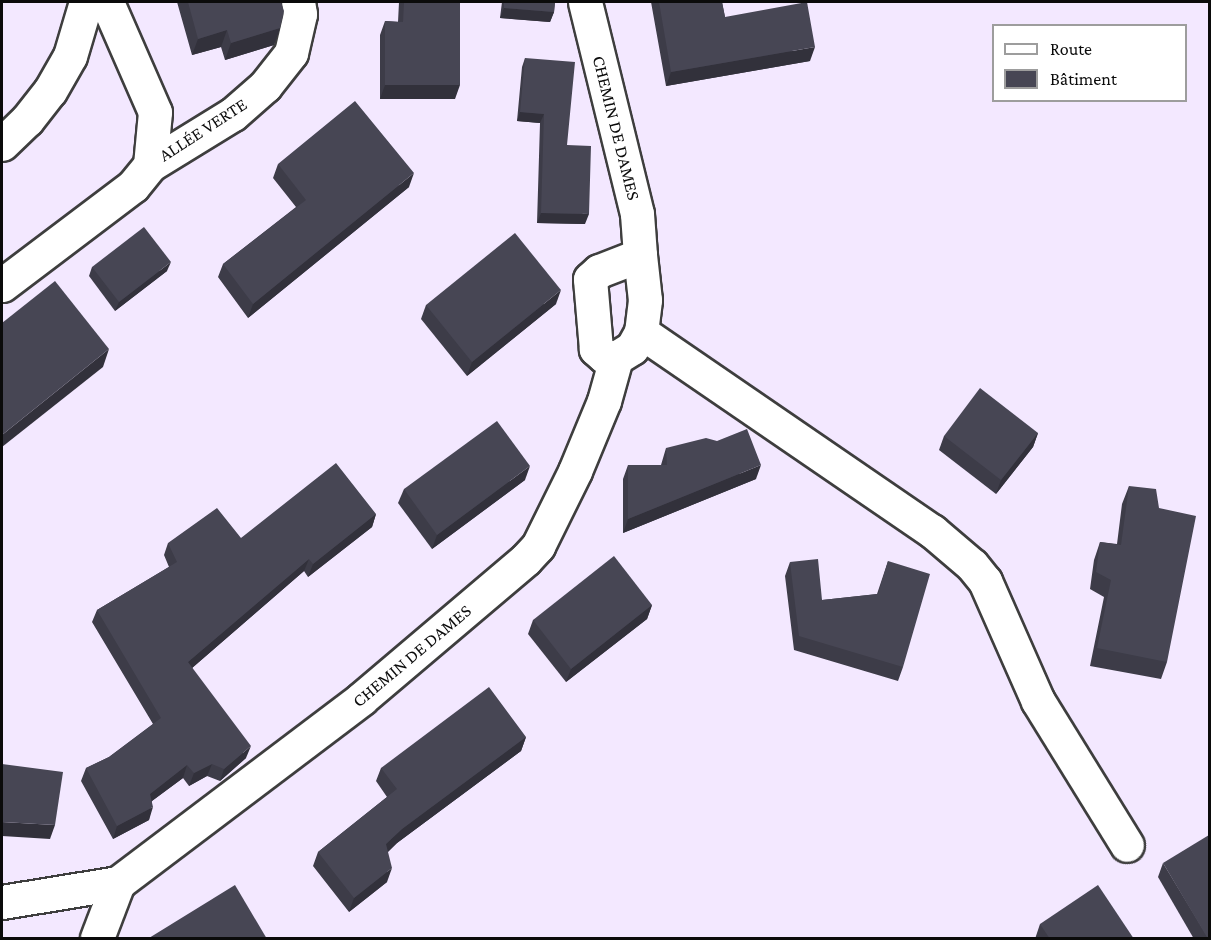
<!DOCTYPE html>
<meta charset="utf-8">
<style>
body{margin:0}
#map{position:relative;width:1211px;height:940px;overflow:hidden;background:#f3e8ff;font-family:"Crimson Pro",serif}
div>[style]{position:absolute}
.roads{filter:drop-shadow(2px 0 #3e3e3e) drop-shadow(-2px 0 #3e3e3e) drop-shadow(0 2px #3e3e3e) drop-shadow(0 -2px #3e3e3e)}
.minor>*{height:33px;margin:-16.5px;padding:0 16.5px;transform-origin:16.5px;border-radius:16.5px;background:#fff}
.wall>*{inset:0;background:#3d3c48}
.shaded-wall>*{inset:0;background:#32313b}
.building>*{inset:0;background:#474654}
span{translate:-50% -50%;white-space:nowrap;text-align:center;line-height:1.15;-webkit-text-stroke:6px #fff;paint-order:stroke}
.street-label{font-size:18px;color:#0b0b0b}
.frame{position:absolute;inset:0;border:3px solid #0b0b0b;pointer-events:none}
.legend{position:absolute;left:992px;top:24px;width:195px;height:78px;box-sizing:border-box;background:#fff;border:2px solid #9d9d9d;margin:0;padding:8px 10px;list-style:none;font-size:18px;color:#0b0b0b}
.legend li{display:flex;align-items:center;gap:12px;height:30px}
.legend b{width:30px;border:2px solid #9d9d9d}
</style>
<div id="map">
<div class="roads">
<div class="minor">
<i style="left:585px;top:2px;width:218px;rotate:76.2deg"></i>
<i style="left:637px;top:214px;width:41px;rotate:85.8deg"></i>
<i style="left:2px;top:144px;width:35px;rotate:-44deg"></i>
<i style="left:27px;top:120px;width:37px;rotate:-52deg"></i>
<i style="left:50px;top:91px;width:40px;rotate:-60.3deg"></i>
<i style="left:70px;top:56px;width:56px;rotate:-73.5deg"></i>
<i style="left:150px;top:165px;width:97px;rotate:-31.6deg"></i>
<i style="left:233px;top:114px;width:43px;rotate:-41.2deg"></i>
<i style="left:265px;top:86px;width:42px;rotate:-51.8deg"></i>
<i style="left:291px;top:53px;width:40px;rotate:-77deg"></i>
<i style="left:300px;top:14px;width:12px;rotate:-99deg"></i>
<i style="left:640px;top:255px;width:45px;rotate:83.7deg"></i>
<i style="left:645px;top:300px;width:32px;rotate:97deg"></i>
<i style="left:641px;top:332px;width:18px;rotate:119deg"></i>
<i style="left:632px;top:348px;width:19px;rotate:148deg"></i>
<i style="left:616px;top:358px;width:12px;rotate:-171deg"></i>
<i style="left:604px;top:356px;width:11px;rotate:-139deg"></i>
<i style="left:596px;top:349px;width:70px;rotate:-94.9deg"></i>
<i style="left:590px;top:279px;width:12px;rotate:-42deg"></i>
<i style="left:599px;top:271px;width:44px;rotate:-21.3deg"></i>
<i style="left:2px;top:285px;width:164px;rotate:-37.1deg"></i>
<i style="left:133px;top:186px;width:27px;rotate:-51deg"></i>
<i style="left:150px;top:165px;width:53px;rotate:-84.6deg"></i>
<i style="left:155px;top:112px;width:120px;rotate:-113.6deg"></i>
<i style="left:641px;top:332px;width:353px;rotate:34.4deg"></i>
<i style="left:932px;top:531px;width:52px;rotate:40.4deg"></i>
<i style="left:972px;top:565px;width:21px;rotate:51deg"></i>
<i style="left:985px;top:581px;width:131px;rotate:66.2deg"></i>
<i style="left:1038px;top:701px;width:169px;rotate:58.3deg"></i>
<i style="left:2px;top:902px;width:118px;rotate:-9.3deg"></i>
<i style="left:118px;top:883px;width:305px;rotate:-37.1deg"></i>
<i style="left:361px;top:699px;width:216px;rotate:-40.3deg"></i>
<i style="left:526px;top:559px;width:18px;rotate:-47deg"></i>
<i style="left:538px;top:546px;width:84px;rotate:-63.7deg"></i>
<i style="left:575px;top:471px;width:76px;rotate:-67.5deg"></i>
<i style="left:604px;top:401px;width:45px;rotate:-74.4deg"></i>
<i style="left:97px;top:938px;width:59px;rotate:-69.1deg"></i>
</div>
</div>
<div class="wall">
<i style="clip-path:polygon(177px 2px,281px 2px,280px 28px,274px 45px,225px 60px,221px 47px,192px 55px)"></i>
<i style="clip-path:polygon(399px 2px,460px 2px,455px 99px,380px 99px,380px 35px,385px 21px,398px 22px)"></i>
<i style="clip-path:polygon(502px 2px,555px 2px,554px 12px,550px 22px,500px 18px)"></i>
<i style="clip-path:polygon(651px 2px,722px 2px,725px 17px,810px 61px,666px 86px)"></i>
<i style="clip-path:polygon(525px 58px,567px 145px,585px 224px,537px 223px,540px 123px,517px 121px,522px 67px)"></i>
<i style="clip-path:polygon(278px 164px,409px 187px,248px 318px,218px 277px,223px 264px,296px 207px,273px 178px)"></i>
<i style="clip-path:polygon(92px 267px,167px 271px,115px 311px,89px 276px)"></i>
<i style="clip-path:polygon(556px 304px,467px 376px,421px 319px,426px 305px)"></i>
<i style="clip-path:polygon(1038px 433px,1033px 447px,996px 494px,939px 450px,944px 436px)"></i>
<i style="clip-path:polygon(666px 448px,756px 479px,623px 533px,623px 479px,628px 465px,661px 465px)"></i>
<i style="clip-path:polygon(525px 480px,432px 549px,398px 503px,404px 489px)"></i>
<i style="clip-path:polygon(1129px 486px,1167px 662px,1161px 679px,1090px 666px,1104px 597px,1090px 589px,1094px 560px,1100px 542px,1117px 544px,1122px 504px)"></i>
<i style="clip-path:polygon(376px 514px,372px 527px,308px 577px,304px 571px,192px 668px,246px 758px,220px 781px,207px 776px,189px 786px,183px 778px,152px 801px,149px 820px,113px 839px,81px 781px,86px 768px,109px 757px,153px 724px,92px 622px,97px 610px,169px 567px,164px 555px,168px 543px,241px 538px)"></i>
<i style="clip-path:polygon(888px 561px,903px 667px,898px 681px,794px 650px,785px 576px,790px 562px,822px 600px,877px 594px)"></i>
<i style="clip-path:polygon(652px 605px,647px 619px,566px 682px,528px 634px,533px 620px)"></i>
<i style="clip-path:polygon(526px 737px,521px 751px,397px 843px,388px 852px,387px 882px,349px 912px,313px 866px,318px 852px,387px 797px,376px 781px,381px 768px)"></i>
<i style="clip-path:polygon(1163px 863px,1209px 939px,1194px 939px,1158px 877px)"></i>
<i style="clip-path:polygon(1040px 924px,1134px 939px,1035px 939px)"></i>
</div>
<div class="shaded-wall">
<i style="clip-path:polygon(504px 8px,554px 12px,550px 22px,500px 18px)"></i>
<i style="clip-path:polygon(280px 28px,274px 45px,225px 60px,231px 43px)"></i>
<i style="clip-path:polygon(227px 30px,221px 47px,192px 55px,198px 39px)"></i>
<i style="clip-path:polygon(815px 47px,810px 61px,666px 86px,671px 72px)"></i>
<i style="clip-path:polygon(385px 85px,460px 85px,455px 99px,380px 99px)"></i>
<i style="clip-path:polygon(520px 112px,544px 114px,540px 123px,517px 121px)"></i>
<i style="clip-path:polygon(414px 173px,409px 187px,248px 318px,253px 304px)"></i>
<i style="clip-path:polygon(541px 213px,589px 214px,585px 224px,537px 223px)"></i>
<i style="clip-path:polygon(171px 262px,167px 271px,115px 311px,119px 302px)"></i>
<i style="clip-path:polygon(561px 290px,556px 304px,467px 376px,472px 362px)"></i>
<i style="clip-path:polygon(109px 349px,103px 367px,2px 447px,2px 435px)"></i>
<i style="clip-path:polygon(1038px 433px,1033px 447px,996px 494px,1001px 480px)"></i>
<i style="clip-path:polygon(761px 465px,756px 479px,623px 533px,628px 519px)"></i>
<i style="clip-path:polygon(530px 466px,525px 480px,432px 549px,437px 535px)"></i>
<i style="clip-path:polygon(376px 514px,372px 527px,308px 577px,313px 564px)"></i>
<i style="clip-path:polygon(309px 559px,304px 571px,184px 675px,188px 662px)"></i>
<i style="clip-path:polygon(652px 605px,647px 619px,566px 682px,571px 669px)"></i>
<i style="clip-path:polygon(526px 737px,521px 751px,397px 843px,381px 858px,386px 844px,402px 829px)"></i>
<i style="clip-path:polygon(251px 746px,246px 758px,220px 781px,224px 769px)"></i>
<i style="clip-path:polygon(212px 764px,207px 776px,189px 786px,194px 773px)"></i>
<i style="clip-path:polygon(187px 765px,183px 778px,145px 806px,150px 794px)"></i>
<i style="clip-path:polygon(153px 807px,149px 820px,113px 839px,117px 826px)"></i>
<i style="clip-path:polygon(2px 822px,55px 825px,50px 839px,2px 836px)"></i>
<i style="clip-path:polygon(392px 868px,387px 882px,349px 912px,354px 898px)"></i>
</div>
<div class="building">
<i style="clip-path:polygon(188px 2px,281px 2px,284px 11px,280px 28px,231px 43px,227px 30px,198px 39px)"></i>
<i style="clip-path:polygon(404px 2px,460px 2px,460px 85px,385px 85px,385px 21px,403px 22px)"></i>
<i style="clip-path:polygon(504px 2px,555px 2px,554px 12px,504px 8px)"></i>
<i style="clip-path:polygon(659px 2px,722px 2px,725px 17px,807px 2px,815px 47px,671px 72px)"></i>
<i style="clip-path:polygon(525px 58px,575px 62px,567px 145px,591px 146px,589px 214px,541px 213px,544px 114px,520px 112px)"></i>
<i style="clip-path:polygon(355px 101px,414px 173px,253px 304px,223px 264px,306px 200px,278px 164px)"></i>
<i style="clip-path:polygon(144px 227px,171px 262px,119px 302px,92px 267px)"></i>
<i style="clip-path:polygon(515px 233px,561px 290px,472px 362px,426px 305px)"></i>
<i style="clip-path:polygon(55px 281px,109px 349px,2px 435px,2px 323px)"></i>
<i style="clip-path:polygon(980px 388px,1038px 433px,1001px 480px,944px 436px)"></i>
<i style="clip-path:polygon(497px 421px,530px 466px,437px 535px,404px 489px)"></i>
<i style="clip-path:polygon(747px 429px,761px 465px,628px 519px,628px 465px,667px 465px,666px 448px,706px 438px,717px 441px)"></i>
<i style="clip-path:polygon(336px 463px,376px 514px,313px 564px,309px 559px,188px 662px,251px 746px,224px 769px,212px 764px,194px 773px,187px 765px,150px 794px,153px 807px,117px 826px,86px 768px,109px 757px,161px 718px,97px 610px,177px 562px,168px 543px,217px 508px,241px 538px)"></i>
<i style="clip-path:polygon(1129px 486px,1156px 489px,1159px 508px,1196px 516px,1167px 662px,1097px 648px,1111px 580px,1096px 572px,1100px 542px,1121px 545px)"></i>
<i style="clip-path:polygon(614px 556px,652px 605px,571px 669px,533px 620px)"></i>
<i style="clip-path:polygon(818px 559px,822px 600px,878px 594px,888px 561px,930px 574px,903px 667px,799px 636px,790px 562px)"></i>
<i style="clip-path:polygon(489px 687px,526px 737px,402px 829px,386px 844px,392px 868px,354px 898px,318px 852px,397px 789px,381px 768px)"></i>
<i style="clip-path:polygon(2px 764px,63px 772px,55px 825px,2px 822px)"></i>
<i style="clip-path:polygon(1209px 835px,1209px 939px,1208px 939px,1163px 863px)"></i>
<i style="clip-path:polygon(235px 885px,267px 939px,149px 938px)"></i>
<i style="clip-path:polygon(1098px 885px,1134px 939px,1050px 939px,1040px 924px)"></i>
</div>
<div class="street-label">
<span style="left:616px;top:128px;rotate:76deg">CHEMIN DE DAMES</span>
<span style="left:203px;top:130px;rotate:-33deg">ALLÉE VERTE</span>
<span style="left:412px;top:656px;rotate:-40deg">CHEMIN DE DAMES</span>
</div>
<div class="frame"></div>
<ul class="legend">
<li><b style="height:8px;background:#fff"></b>Route</li>
<li><b style="height:16px;background:#474654"></b>Bâtiment</li>
</ul>
</div>
